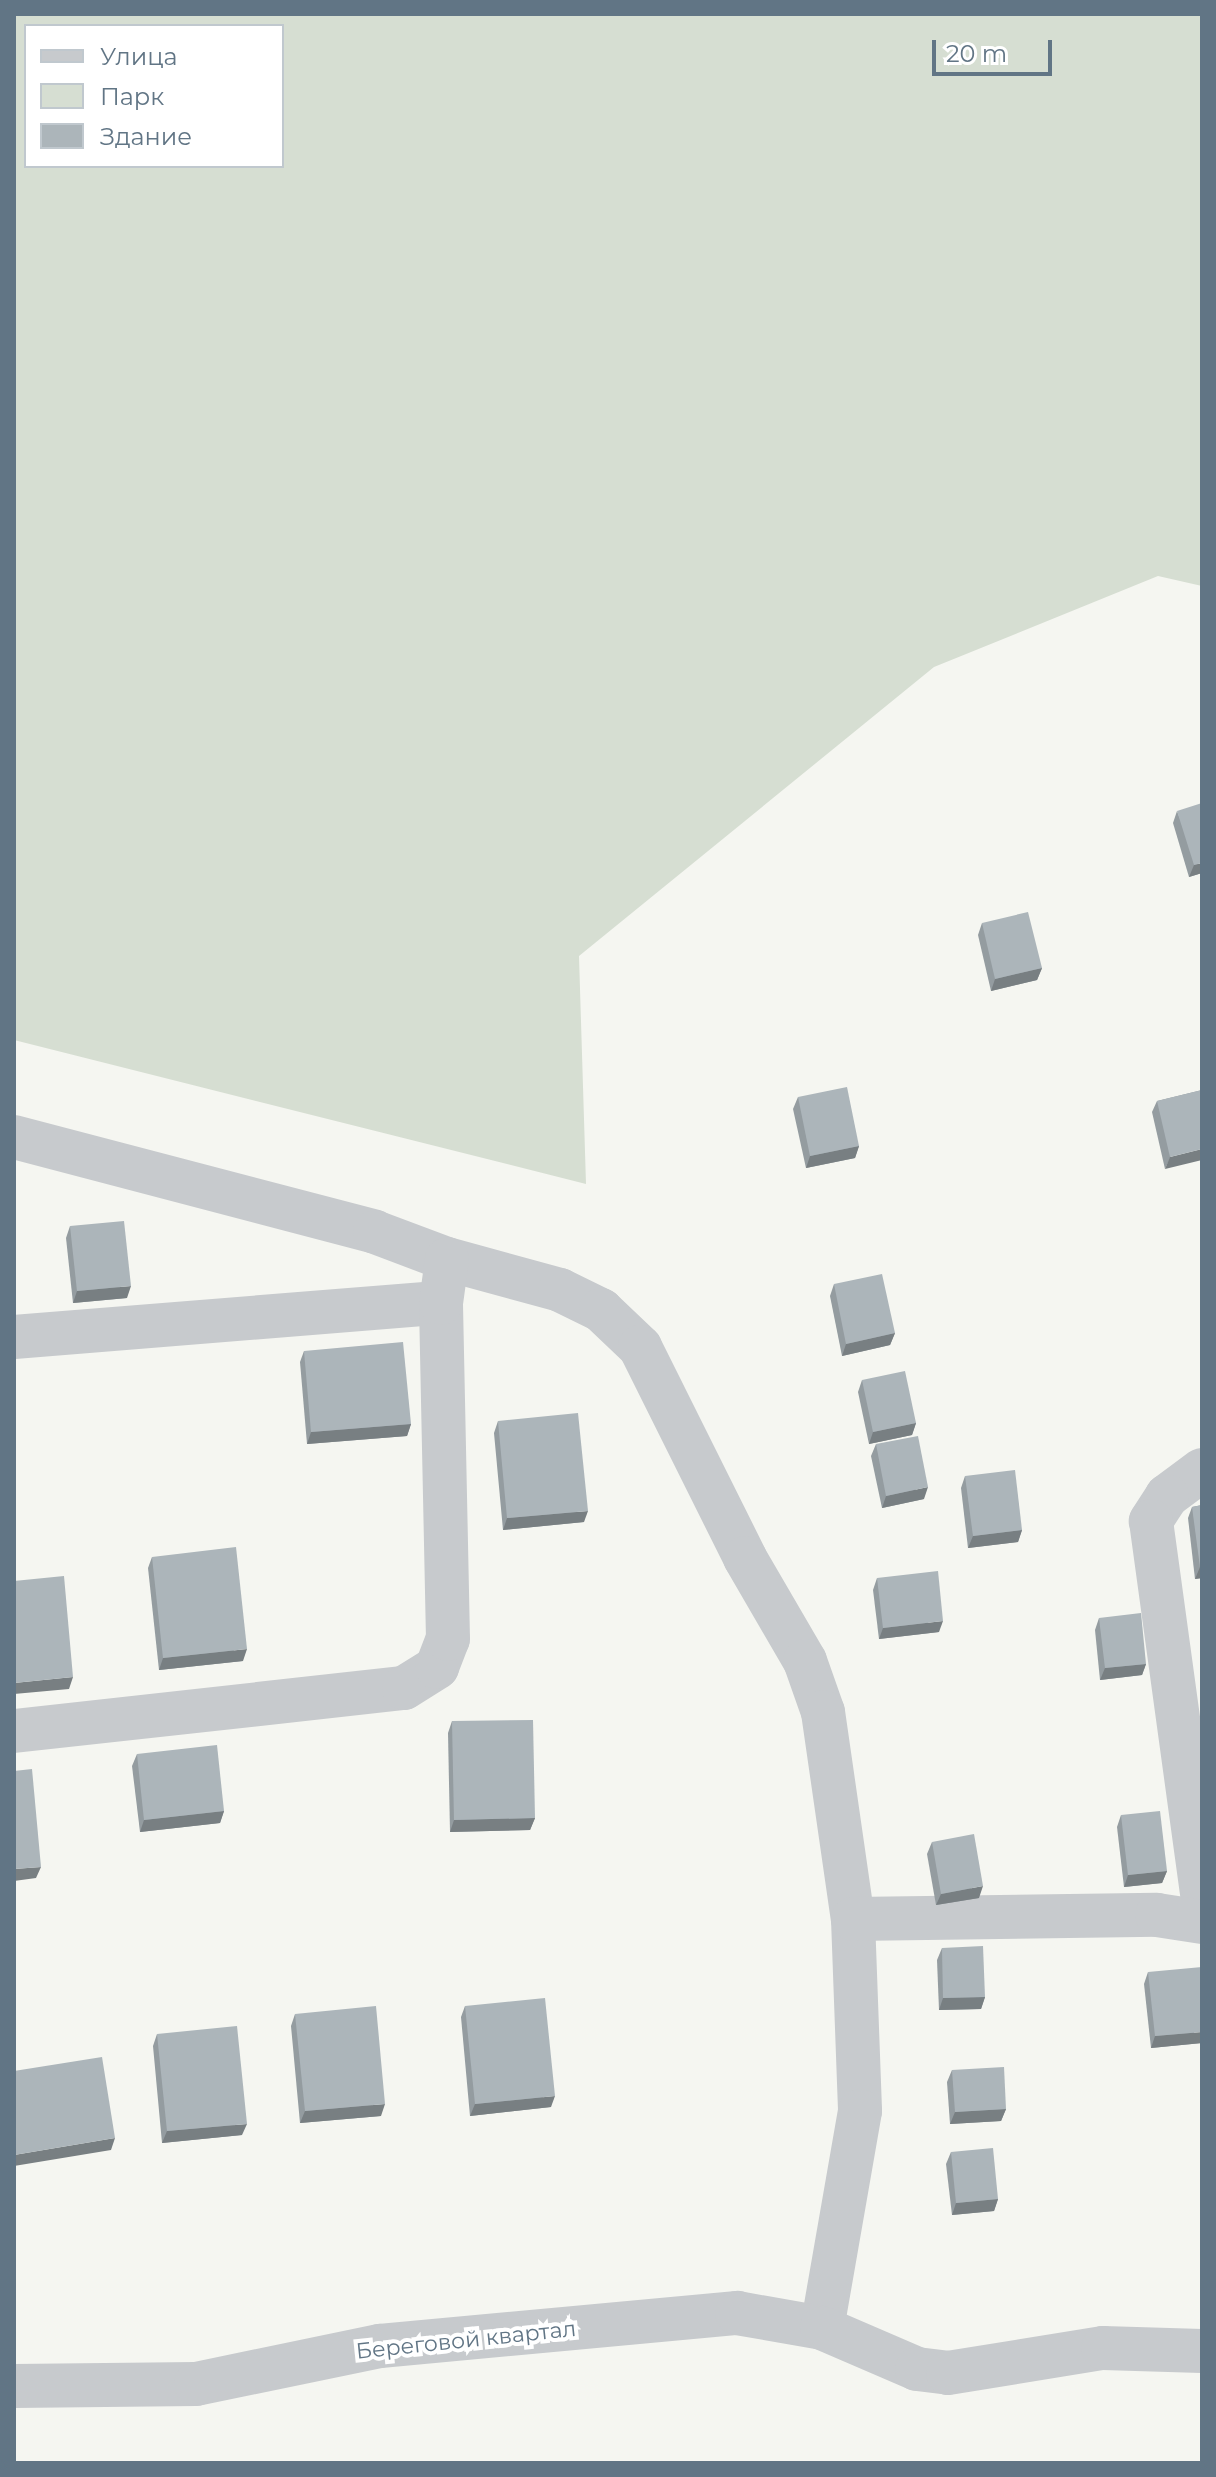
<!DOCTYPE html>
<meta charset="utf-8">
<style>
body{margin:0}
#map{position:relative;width:1216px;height:2477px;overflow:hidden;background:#f5f6f1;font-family:Montserrat,sans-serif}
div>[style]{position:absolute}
.green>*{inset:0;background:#d6ded2}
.minor>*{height:44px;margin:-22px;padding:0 22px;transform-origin:22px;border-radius:22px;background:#c7cacd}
.wall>*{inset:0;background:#949ca0}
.shaded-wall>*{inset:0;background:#787f82}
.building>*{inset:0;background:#acb5ba}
span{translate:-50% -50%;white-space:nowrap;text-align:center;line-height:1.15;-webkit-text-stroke:8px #fff;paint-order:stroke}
.street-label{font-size:22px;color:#617585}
.frame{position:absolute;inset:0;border:16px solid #617585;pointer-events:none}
.legend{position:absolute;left:24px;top:24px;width:260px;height:144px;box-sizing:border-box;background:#fff;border:2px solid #c0c8ce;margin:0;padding:10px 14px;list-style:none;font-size:24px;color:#617585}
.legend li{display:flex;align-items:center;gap:16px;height:40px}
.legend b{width:40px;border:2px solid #c0c8ce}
.scale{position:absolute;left:932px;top:40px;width:120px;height:36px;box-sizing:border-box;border:4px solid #617585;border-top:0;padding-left:10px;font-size:24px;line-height:28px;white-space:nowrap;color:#617585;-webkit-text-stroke:6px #fff;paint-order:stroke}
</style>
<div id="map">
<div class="green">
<i style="clip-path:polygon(evenodd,14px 14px,1202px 14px,1202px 586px,1158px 576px,934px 667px,579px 956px,586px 1184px,14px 1040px,14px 14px,26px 26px,282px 26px,282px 166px,26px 166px,26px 26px)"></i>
</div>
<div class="minor">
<i style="left:14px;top:1137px;width:373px;rotate:14.7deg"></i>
<i style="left:375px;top:1232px;width:77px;rotate:20.6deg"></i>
<i style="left:447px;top:1259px;width:117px;rotate:15.3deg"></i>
<i style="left:560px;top:1290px;width:46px;rotate:26deg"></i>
<i style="left:601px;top:1310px;width:54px;rotate:43.5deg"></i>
<i style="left:640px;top:1347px;width:236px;rotate:63.5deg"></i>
<i style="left:745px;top:1558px;width:119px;rotate:59.8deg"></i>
<i style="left:805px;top:1661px;width:54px;rotate:70.6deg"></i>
<i style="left:823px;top:1712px;width:209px;rotate:81.8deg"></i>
<i style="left:853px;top:1919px;width:192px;rotate:87.9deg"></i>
<i style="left:860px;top:2111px;width:220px;rotate:99.9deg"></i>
<i style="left:14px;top:1337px;width:428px;rotate:-4.6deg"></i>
<i style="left:1202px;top:1470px;width:44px;rotate:143.4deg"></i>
<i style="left:1167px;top:1496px;width:30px;rotate:123deg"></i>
<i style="left:1151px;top:1521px;width:376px;rotate:82.2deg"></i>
<i style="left:14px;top:1731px;width:392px;rotate:-6.3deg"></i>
<i style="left:404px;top:1688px;width:39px;rotate:-32deg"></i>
<i style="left:437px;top:1667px;width:30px;rotate:-69deg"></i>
<i style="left:448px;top:1639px;width:336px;rotate:-91.2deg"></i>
<i style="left:441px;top:1303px;width:44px;rotate:-82.2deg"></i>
<i style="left:853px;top:1919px;width:304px;rotate:-0.8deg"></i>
<i style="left:1157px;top:1915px;width:46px;rotate:8.8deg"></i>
<i style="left:14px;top:2386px;width:182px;rotate:-0.6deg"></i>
<i style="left:196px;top:2384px;width:188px;rotate:-11.7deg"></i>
<i style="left:380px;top:2346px;width:359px;rotate:-5.3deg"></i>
<i style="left:737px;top:2313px;width:86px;rotate:10deg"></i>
<i style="left:822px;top:2328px;width:103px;rotate:23.3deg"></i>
<i style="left:917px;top:2369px;width:31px;rotate:7deg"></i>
<i style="left:948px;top:2373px;width:157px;rotate:-9.2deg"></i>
<i style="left:1103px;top:2348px;width:99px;rotate:1.7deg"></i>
</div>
<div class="wall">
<i style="clip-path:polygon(1177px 811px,1202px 873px,1189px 877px,1173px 823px)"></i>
<i style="clip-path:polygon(982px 923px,1042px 968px,1037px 980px,991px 991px,978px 935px)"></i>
<i style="clip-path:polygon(1202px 1090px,1165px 1169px,1152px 1112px,1157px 1101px)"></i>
<i style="clip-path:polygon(798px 1097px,859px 1146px,855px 1158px,806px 1168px,793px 1109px)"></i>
<i style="clip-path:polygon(70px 1226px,127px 1298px,73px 1303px,66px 1238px)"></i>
<i style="clip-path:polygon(834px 1284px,895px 1333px,890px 1345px,842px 1356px,830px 1296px)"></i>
<i style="clip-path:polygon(304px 1351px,411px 1424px,407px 1436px,307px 1444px,300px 1362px)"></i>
<i style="clip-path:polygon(862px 1380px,916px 1423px,912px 1435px,869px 1444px,858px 1392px)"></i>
<i style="clip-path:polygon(498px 1421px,584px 1522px,503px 1530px,494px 1433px)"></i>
<i style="clip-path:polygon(876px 1444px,924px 1499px,882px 1508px,871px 1456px)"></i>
<i style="clip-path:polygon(965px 1476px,1022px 1530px,1018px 1542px,968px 1548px,961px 1488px)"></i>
<i style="clip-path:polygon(1202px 1505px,1202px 1578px,1195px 1579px,1188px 1518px,1192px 1507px)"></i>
<i style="clip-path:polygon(152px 1557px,243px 1661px,159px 1670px,148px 1568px)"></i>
<i style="clip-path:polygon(877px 1578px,939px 1632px,879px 1639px,873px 1590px)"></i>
<i style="clip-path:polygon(1099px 1618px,1146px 1664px,1142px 1675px,1100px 1680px,1095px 1630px)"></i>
<i style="clip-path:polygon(452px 1721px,535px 1818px,530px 1830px,450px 1832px,448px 1733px)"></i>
<i style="clip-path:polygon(137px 1754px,224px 1811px,220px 1823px,140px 1832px,132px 1766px)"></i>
<i style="clip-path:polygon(1121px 1815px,1167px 1871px,1162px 1883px,1124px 1887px,1117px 1827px)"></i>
<i style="clip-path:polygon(932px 1842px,979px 1898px,936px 1905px,927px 1854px)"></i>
<i style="clip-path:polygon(942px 1948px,985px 1997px,981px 2009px,939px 2010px,937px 1960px)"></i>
<i style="clip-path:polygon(1148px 1972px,1202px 2043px,1151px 2048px,1144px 1984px)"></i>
<i style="clip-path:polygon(465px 2006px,551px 2107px,470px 2116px,461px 2017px)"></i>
<i style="clip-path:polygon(295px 2014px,381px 2116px,300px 2123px,291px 2026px)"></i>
<i style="clip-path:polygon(157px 2034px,242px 2135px,162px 2143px,153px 2046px)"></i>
<i style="clip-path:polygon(952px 2070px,1006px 2109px,1001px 2121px,950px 2124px,947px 2082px)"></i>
<i style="clip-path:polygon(951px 2152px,998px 2199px,994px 2211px,952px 2215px,946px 2164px)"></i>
</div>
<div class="shaded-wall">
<i style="clip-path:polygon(1202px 863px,1202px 873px,1189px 877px,1194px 865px)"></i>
<i style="clip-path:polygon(1042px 968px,1037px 980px,991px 991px,995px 979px)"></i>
<i style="clip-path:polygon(859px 1146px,855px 1158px,806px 1168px,810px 1156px)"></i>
<i style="clip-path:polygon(1202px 1149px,1202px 1160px,1165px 1169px,1170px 1157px)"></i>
<i style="clip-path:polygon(131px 1286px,127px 1298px,73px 1303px,77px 1291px)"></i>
<i style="clip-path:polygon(895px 1333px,890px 1345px,842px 1356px,846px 1344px)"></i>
<i style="clip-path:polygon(916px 1423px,912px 1435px,869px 1444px,873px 1432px)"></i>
<i style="clip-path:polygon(411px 1424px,407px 1436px,307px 1444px,311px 1432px)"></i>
<i style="clip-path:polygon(928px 1487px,924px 1499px,882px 1508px,886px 1496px)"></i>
<i style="clip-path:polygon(588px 1511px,584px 1522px,503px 1530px,507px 1518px)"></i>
<i style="clip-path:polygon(1022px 1530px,1018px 1542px,968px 1548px,973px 1536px)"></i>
<i style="clip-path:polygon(1202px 1566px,1202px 1578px,1195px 1579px,1200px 1567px)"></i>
<i style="clip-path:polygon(943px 1621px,939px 1632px,879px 1639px,883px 1628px)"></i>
<i style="clip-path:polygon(247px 1649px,243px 1661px,159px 1670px,163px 1658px)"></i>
<i style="clip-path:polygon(1146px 1664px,1142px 1675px,1100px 1680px,1105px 1668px)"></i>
<i style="clip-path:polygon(73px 1677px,69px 1689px,14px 1694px,14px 1683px)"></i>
<i style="clip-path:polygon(224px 1811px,220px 1823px,140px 1832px,144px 1820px)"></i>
<i style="clip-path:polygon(535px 1818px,530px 1830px,450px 1832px,454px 1820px)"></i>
<i style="clip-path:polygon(41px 1867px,36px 1878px,14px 1881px,14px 1869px)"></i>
<i style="clip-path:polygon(1167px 1871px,1162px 1883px,1124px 1887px,1128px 1875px)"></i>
<i style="clip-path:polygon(983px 1886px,979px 1898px,936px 1905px,941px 1894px)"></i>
<i style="clip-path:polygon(985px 1997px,981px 2009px,939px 2010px,943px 1998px)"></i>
<i style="clip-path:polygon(1202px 2032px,1202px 2043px,1151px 2048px,1155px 2036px)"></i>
<i style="clip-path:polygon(555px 2096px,551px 2107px,470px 2116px,475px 2104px)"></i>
<i style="clip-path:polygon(385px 2104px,381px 2116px,300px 2123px,305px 2111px)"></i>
<i style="clip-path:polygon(1006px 2109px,1001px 2121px,950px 2124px,955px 2112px)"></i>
<i style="clip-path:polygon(247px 2124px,242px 2135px,162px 2143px,167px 2131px)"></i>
<i style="clip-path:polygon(115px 2138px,111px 2150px,14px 2166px,14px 2155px)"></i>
<i style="clip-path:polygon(998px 2199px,994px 2211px,952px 2215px,956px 2203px)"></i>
</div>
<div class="building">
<i style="clip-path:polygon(1202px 803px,1202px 863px,1194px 865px,1177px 811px)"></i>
<i style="clip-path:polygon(1028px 912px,1042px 968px,995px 979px,982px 923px)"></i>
<i style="clip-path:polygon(847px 1087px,859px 1146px,810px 1156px,798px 1097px)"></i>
<i style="clip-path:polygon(1202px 1090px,1202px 1149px,1170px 1157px,1157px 1101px)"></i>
<i style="clip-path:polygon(124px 1221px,131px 1286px,77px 1291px,70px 1226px)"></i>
<i style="clip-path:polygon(882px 1274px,895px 1333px,846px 1344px,834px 1284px)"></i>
<i style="clip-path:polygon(403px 1342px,411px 1424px,311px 1432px,304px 1351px)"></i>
<i style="clip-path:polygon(905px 1371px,916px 1423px,873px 1432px,862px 1380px)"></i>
<i style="clip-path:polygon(578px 1413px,588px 1511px,507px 1518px,498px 1421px)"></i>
<i style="clip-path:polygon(918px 1436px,928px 1487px,886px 1496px,876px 1444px)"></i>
<i style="clip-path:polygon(1015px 1470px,1022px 1530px,973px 1536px,965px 1476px)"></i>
<i style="clip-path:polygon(1202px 1505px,1202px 1566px,1200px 1567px,1192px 1507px)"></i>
<i style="clip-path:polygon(236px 1547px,247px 1649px,163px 1658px,152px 1557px)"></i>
<i style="clip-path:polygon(938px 1571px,943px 1621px,883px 1628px,877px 1578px)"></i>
<i style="clip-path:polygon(64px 1576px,73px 1677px,14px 1683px,14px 1581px)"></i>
<i style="clip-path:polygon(1141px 1613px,1146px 1664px,1105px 1668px,1099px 1618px)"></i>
<i style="clip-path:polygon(533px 1720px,535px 1818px,454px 1820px,452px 1721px)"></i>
<i style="clip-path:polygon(217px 1745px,224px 1811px,144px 1820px,137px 1754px)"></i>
<i style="clip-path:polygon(32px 1769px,41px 1867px,14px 1869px,14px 1771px)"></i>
<i style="clip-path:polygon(1160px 1811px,1167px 1871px,1128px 1875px,1121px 1815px)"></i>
<i style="clip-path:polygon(974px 1834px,983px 1886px,941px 1894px,932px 1842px)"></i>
<i style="clip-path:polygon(983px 1946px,985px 1997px,943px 1998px,942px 1948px)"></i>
<i style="clip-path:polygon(1202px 1967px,1202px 2032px,1155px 2036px,1148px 1972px)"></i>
<i style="clip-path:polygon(545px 1998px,555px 2096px,475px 2104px,465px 2006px)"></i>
<i style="clip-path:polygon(376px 2006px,385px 2104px,305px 2111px,295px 2014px)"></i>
<i style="clip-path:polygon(237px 2026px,247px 2124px,167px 2131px,157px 2034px)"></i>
<i style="clip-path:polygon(102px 2057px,115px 2138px,14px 2155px,14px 2071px)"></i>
<i style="clip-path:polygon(1004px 2067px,1006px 2109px,955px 2112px,952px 2070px)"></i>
<i style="clip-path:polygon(993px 2148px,998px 2199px,956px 2203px,951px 2152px)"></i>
</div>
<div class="street-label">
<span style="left:466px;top:2340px;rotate:-6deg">Береговой квартал</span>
</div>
<div class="frame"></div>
<ul class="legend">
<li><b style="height:10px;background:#c7cacd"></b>Улица</li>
<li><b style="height:22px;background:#d6ded2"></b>Парк</li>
<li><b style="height:22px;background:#acb5ba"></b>Здание</li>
</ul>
<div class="scale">20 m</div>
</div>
